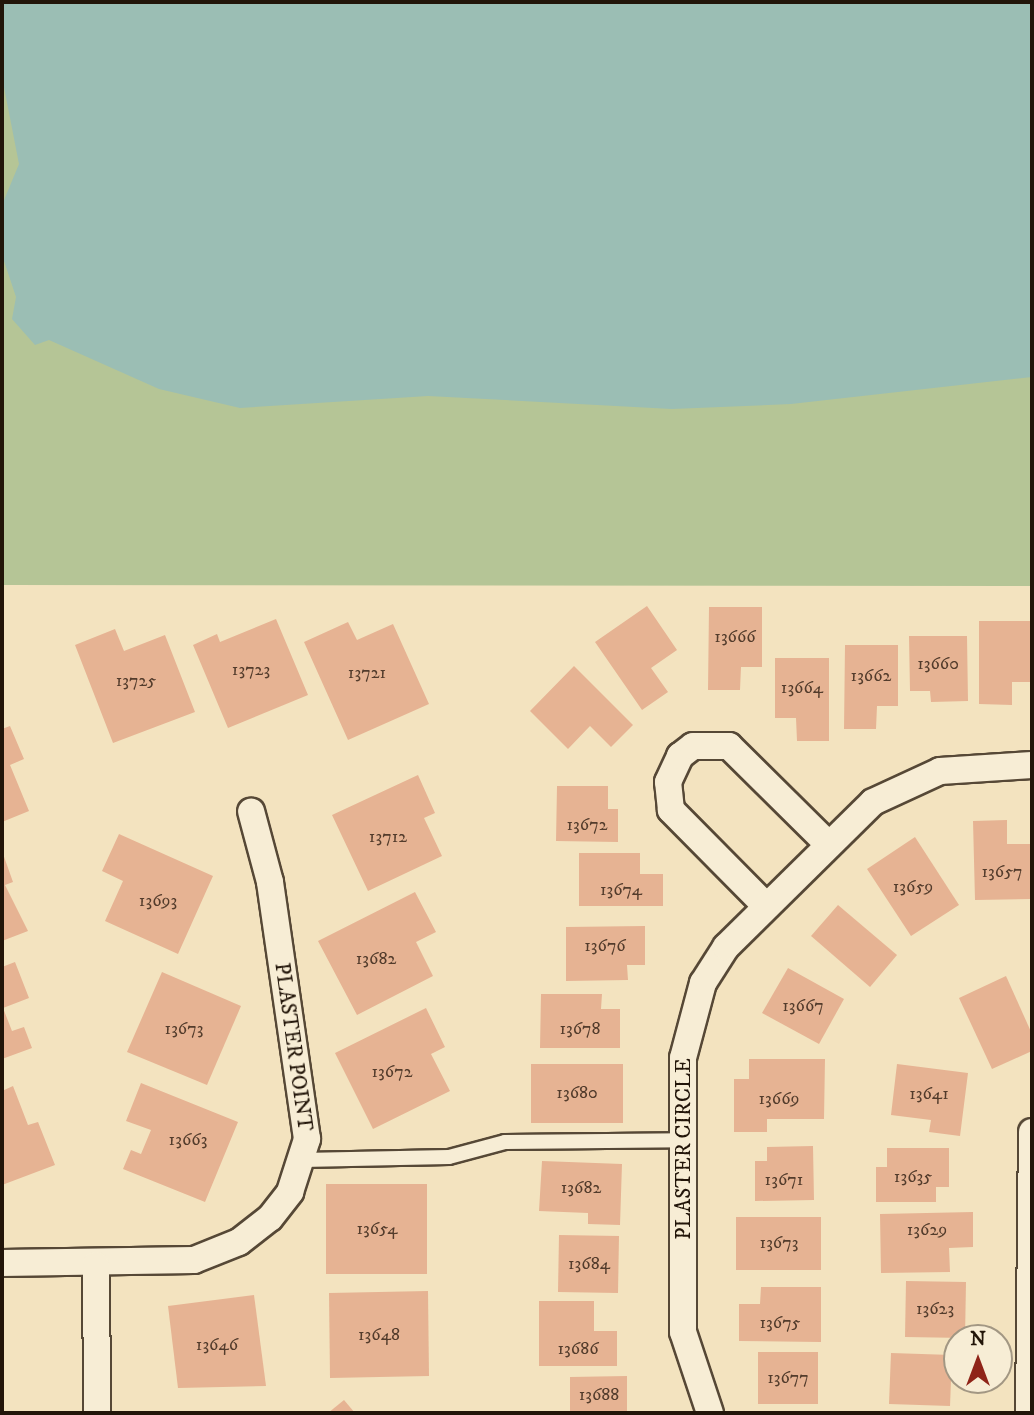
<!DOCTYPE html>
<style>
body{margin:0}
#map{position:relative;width:1034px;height:1415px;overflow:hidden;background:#f3e3bf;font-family:"IM FELL DW Pica",serif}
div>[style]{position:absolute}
.green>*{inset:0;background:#b5c596}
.water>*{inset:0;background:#9bbeb4}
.building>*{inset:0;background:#e6b393}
.roads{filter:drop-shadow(2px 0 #564836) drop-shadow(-2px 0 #564836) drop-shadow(0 2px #564836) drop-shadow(0 -2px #564836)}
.lane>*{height:14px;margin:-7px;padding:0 7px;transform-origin:7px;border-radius:7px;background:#f7edd5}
.street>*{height:26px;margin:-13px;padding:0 13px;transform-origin:13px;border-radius:13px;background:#f7edd5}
span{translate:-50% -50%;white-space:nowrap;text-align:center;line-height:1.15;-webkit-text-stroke:5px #f7edd5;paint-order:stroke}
.number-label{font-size:18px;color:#533c2c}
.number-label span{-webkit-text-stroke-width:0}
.street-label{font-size:21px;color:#221509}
.frame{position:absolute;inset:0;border:4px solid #221509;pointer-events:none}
.north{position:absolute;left:943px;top:1324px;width:70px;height:70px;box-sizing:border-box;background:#f7edd5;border:2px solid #a29783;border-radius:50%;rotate:0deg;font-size:19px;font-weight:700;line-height:28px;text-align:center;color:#221509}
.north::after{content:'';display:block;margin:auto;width:24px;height:32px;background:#8f2418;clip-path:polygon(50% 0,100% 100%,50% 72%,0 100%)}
</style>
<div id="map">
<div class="green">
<i style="clip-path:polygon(2px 2px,1032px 2px,1032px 586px,2px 585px)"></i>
</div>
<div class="water">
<i style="clip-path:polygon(2px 2px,1032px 2px,1032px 377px,791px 404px,672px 409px,428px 396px,240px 408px,159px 389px,49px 340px,35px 345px,12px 319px,16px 297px,2px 255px,2px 205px,19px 164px,2px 77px)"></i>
</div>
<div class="building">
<i style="clip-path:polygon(647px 606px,677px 650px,651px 668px,668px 692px,642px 710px,595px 642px)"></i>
<i style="clip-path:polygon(709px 607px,762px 607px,762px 667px,741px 667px,740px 690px,708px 690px)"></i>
<i style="clip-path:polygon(276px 619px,308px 695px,228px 728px,193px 645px,217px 634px,220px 642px)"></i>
<i style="clip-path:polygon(979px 621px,1032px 621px,1032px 682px,1012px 682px,1012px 705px,979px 704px)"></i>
<i style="clip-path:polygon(348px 622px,357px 640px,393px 624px,429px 704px,348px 740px,304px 642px)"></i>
<i style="clip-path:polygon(115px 629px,124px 651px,165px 635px,195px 712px,113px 743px,75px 645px)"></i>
<i style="clip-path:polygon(909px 636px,967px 636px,968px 701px,931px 702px,930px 691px,910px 691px)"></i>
<i style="clip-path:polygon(845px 645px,898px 645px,898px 706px,877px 706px,876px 729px,844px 729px)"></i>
<i style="clip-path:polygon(775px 658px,829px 658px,829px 741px,797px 741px,796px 718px,775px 718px)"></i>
<i style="clip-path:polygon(574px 666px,633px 725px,611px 747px,590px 726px,568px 749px,530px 711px)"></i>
<i style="clip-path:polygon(10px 726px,24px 759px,10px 765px,29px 811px,2px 822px,2px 729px)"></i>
<i style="clip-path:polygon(418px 775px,435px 813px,424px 818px,442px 856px,368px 891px,332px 815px)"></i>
<i style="clip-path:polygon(557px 786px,608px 786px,608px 809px,618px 809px,618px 842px,556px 841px)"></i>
<i style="clip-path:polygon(1007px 820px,1007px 844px,1030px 844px,1031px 899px,975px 900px,973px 821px)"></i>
<i style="clip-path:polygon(119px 834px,213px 876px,178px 954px,105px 921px,123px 881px,102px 871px)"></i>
<i style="clip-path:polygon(915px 837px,959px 905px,911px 936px,867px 869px)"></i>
<i style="clip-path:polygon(2px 851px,13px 882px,5px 885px,28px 931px,2px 941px)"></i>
<i style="clip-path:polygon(579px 853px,640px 853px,640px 874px,663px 874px,663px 906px,579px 906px)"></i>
<i style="clip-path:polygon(415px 892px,436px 932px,416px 942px,433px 976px,357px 1015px,318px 941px)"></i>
<i style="clip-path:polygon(838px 905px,897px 955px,870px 987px,811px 936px)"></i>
<i style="clip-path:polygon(645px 926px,645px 965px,627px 965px,628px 980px,566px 981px,566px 927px)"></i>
<i style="clip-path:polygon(15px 962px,29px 998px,3px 1008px,12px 1031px,24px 1027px,32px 1048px,2px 1059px,2px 967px)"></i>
<i style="clip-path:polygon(788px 968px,844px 999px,819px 1044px,762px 1013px)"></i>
<i style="clip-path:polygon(162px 972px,241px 1006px,207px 1085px,127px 1052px)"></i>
<i style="clip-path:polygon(1006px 976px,1032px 1034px,1032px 1051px,992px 1069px,959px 998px)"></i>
<i style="clip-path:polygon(541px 994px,602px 994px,601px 1009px,620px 1009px,620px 1048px,540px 1048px)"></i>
<i style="clip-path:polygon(426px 1008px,445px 1047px,431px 1054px,450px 1091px,373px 1129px,335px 1053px)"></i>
<i style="clip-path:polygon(749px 1059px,825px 1059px,824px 1119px,767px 1119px,767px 1132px,734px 1132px,734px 1079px,749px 1079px)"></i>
<i style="clip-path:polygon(531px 1064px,623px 1064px,623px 1123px,531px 1123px)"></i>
<i style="clip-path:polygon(897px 1064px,968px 1073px,960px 1136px,929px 1132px,931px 1120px,891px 1115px)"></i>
<i style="clip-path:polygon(141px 1083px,238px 1122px,205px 1202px,123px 1169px,131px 1150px,141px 1154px,151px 1130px,126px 1121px)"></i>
<i style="clip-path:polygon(13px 1086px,28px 1125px,38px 1122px,55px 1165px,2px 1185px,2px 1091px)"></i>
<i style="clip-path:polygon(813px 1146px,814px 1200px,755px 1201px,755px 1161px,767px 1161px,767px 1147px)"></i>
<i style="clip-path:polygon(887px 1148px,949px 1148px,949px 1187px,936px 1187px,936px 1202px,876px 1202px,876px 1167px,887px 1167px)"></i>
<i style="clip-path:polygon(542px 1161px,622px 1164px,620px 1225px,588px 1224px,588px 1213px,539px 1211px)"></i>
<i style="clip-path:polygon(326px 1184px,427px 1184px,427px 1274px,326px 1274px)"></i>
<i style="clip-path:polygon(973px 1212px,973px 1247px,949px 1248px,950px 1272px,881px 1273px,880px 1214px)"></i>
<i style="clip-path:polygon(736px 1217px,821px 1217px,821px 1270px,736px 1270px)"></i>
<i style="clip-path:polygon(559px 1235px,619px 1236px,618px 1293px,558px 1292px)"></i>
<i style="clip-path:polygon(906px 1281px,966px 1282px,965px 1338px,905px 1337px)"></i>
<i style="clip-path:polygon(761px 1287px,821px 1287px,821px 1342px,739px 1341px,739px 1304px,760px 1304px)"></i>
<i style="clip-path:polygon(428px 1291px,429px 1376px,330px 1378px,329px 1293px)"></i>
<i style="clip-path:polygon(254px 1295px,266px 1386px,178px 1388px,168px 1306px)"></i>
<i style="clip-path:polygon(539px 1301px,594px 1301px,594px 1331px,617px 1331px,617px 1366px,539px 1366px)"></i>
<i style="clip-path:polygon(758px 1352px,818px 1352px,818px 1404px,758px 1404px)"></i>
<i style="clip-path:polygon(891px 1353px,952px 1355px,950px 1406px,889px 1404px)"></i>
<i style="clip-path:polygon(627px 1376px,627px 1413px,570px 1413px,570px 1377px)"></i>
<i style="clip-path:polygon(344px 1400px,355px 1413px,328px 1413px)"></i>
</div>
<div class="roads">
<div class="lane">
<i style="left:302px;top:1160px;width:147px;rotate:-1.2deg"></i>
<i style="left:449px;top:1157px;width:58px;rotate:-15deg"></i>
<i style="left:505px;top:1142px;width:178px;rotate:-0.6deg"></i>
</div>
<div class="street">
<i style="left:765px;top:905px;width:134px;rotate:-134.7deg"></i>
<i style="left:671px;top:810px;width:28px;rotate:-96deg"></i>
<i style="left:668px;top:782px;width:29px;rotate:-65deg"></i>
<i style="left:680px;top:756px;width:16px;rotate:-38deg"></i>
<i style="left:693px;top:746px;width:36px"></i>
<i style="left:729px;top:746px;width:139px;rotate:44.7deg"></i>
<i style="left:2px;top:1263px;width:192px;rotate:-0.9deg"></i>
<i style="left:194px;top:1260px;width:48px;rotate:-21.8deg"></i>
<i style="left:239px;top:1242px;width:39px;rotate:-38deg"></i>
<i style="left:270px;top:1218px;width:33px;rotate:-52deg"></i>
<i style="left:290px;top:1192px;width:56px;rotate:-72.2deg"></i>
<i style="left:307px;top:1139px;width:260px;rotate:-98.2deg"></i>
<i style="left:270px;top:882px;width:73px;rotate:-105deg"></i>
<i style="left:96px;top:1265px;width:148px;rotate:89.6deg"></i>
<i style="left:710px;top:1413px;width:85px;rotate:-108.4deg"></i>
<i style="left:683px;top:1332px;width:274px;rotate:-90deg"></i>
<i style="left:683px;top:1058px;width:78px;rotate:-75.1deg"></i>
<i style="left:703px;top:983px;width:43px;rotate:-57.4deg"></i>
<i style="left:726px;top:947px;width:206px;rotate:-44.6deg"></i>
<i style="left:873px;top:802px;width:74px;rotate:-24.8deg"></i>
<i style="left:940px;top:771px;width:92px;rotate:-3.7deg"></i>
<i style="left:1029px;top:1413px;width:281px;rotate:-89.4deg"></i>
</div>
</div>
<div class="number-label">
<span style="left:735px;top:637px">13666</span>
<span style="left:938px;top:664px">13660</span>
<span style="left:251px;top:670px">13723</span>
<span style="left:367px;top:673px">13721</span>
<span style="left:871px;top:676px">13662</span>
<span style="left:136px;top:681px">13725</span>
<span style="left:802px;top:688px">13664</span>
<span style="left:587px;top:825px">13672</span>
<span style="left:388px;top:837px">13712</span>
<span style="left:1002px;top:872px">13657</span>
<span style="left:913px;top:887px">13659</span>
<span style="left:621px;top:890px">13674</span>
<span style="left:158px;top:901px">13693</span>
<span style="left:605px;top:946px">13676</span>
<span style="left:376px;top:959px">13682</span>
<span style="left:803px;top:1006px">13667</span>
<span style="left:184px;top:1029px">13673</span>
<span style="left:580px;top:1029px">13678</span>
<span style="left:392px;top:1072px">13672</span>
<span style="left:577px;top:1093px">13680</span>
<span style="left:929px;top:1094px">13641</span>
<span style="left:779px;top:1099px">13669</span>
<span style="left:188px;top:1140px">13663</span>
<span style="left:913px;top:1177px">13635</span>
<span style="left:784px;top:1180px">13671</span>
<span style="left:581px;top:1188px">13682</span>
<span style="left:377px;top:1229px">13654</span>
<span style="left:927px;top:1230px">13629</span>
<span style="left:779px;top:1243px">13673</span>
<span style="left:589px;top:1264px">13684</span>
<span style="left:935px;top:1309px">13623</span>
<span style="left:780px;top:1323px">13675</span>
<span style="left:379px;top:1335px">13648</span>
<span style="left:217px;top:1345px">13646</span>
<span style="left:578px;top:1349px">13686</span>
<span style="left:788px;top:1378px">13677</span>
<span style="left:599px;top:1395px">13688</span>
</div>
<div class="street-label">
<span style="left:293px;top:1047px;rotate:82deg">PLASTER POINT</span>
<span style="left:684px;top:1149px;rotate:-90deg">PLASTER CIRCLE</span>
</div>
<div class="frame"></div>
<div class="north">N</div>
</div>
